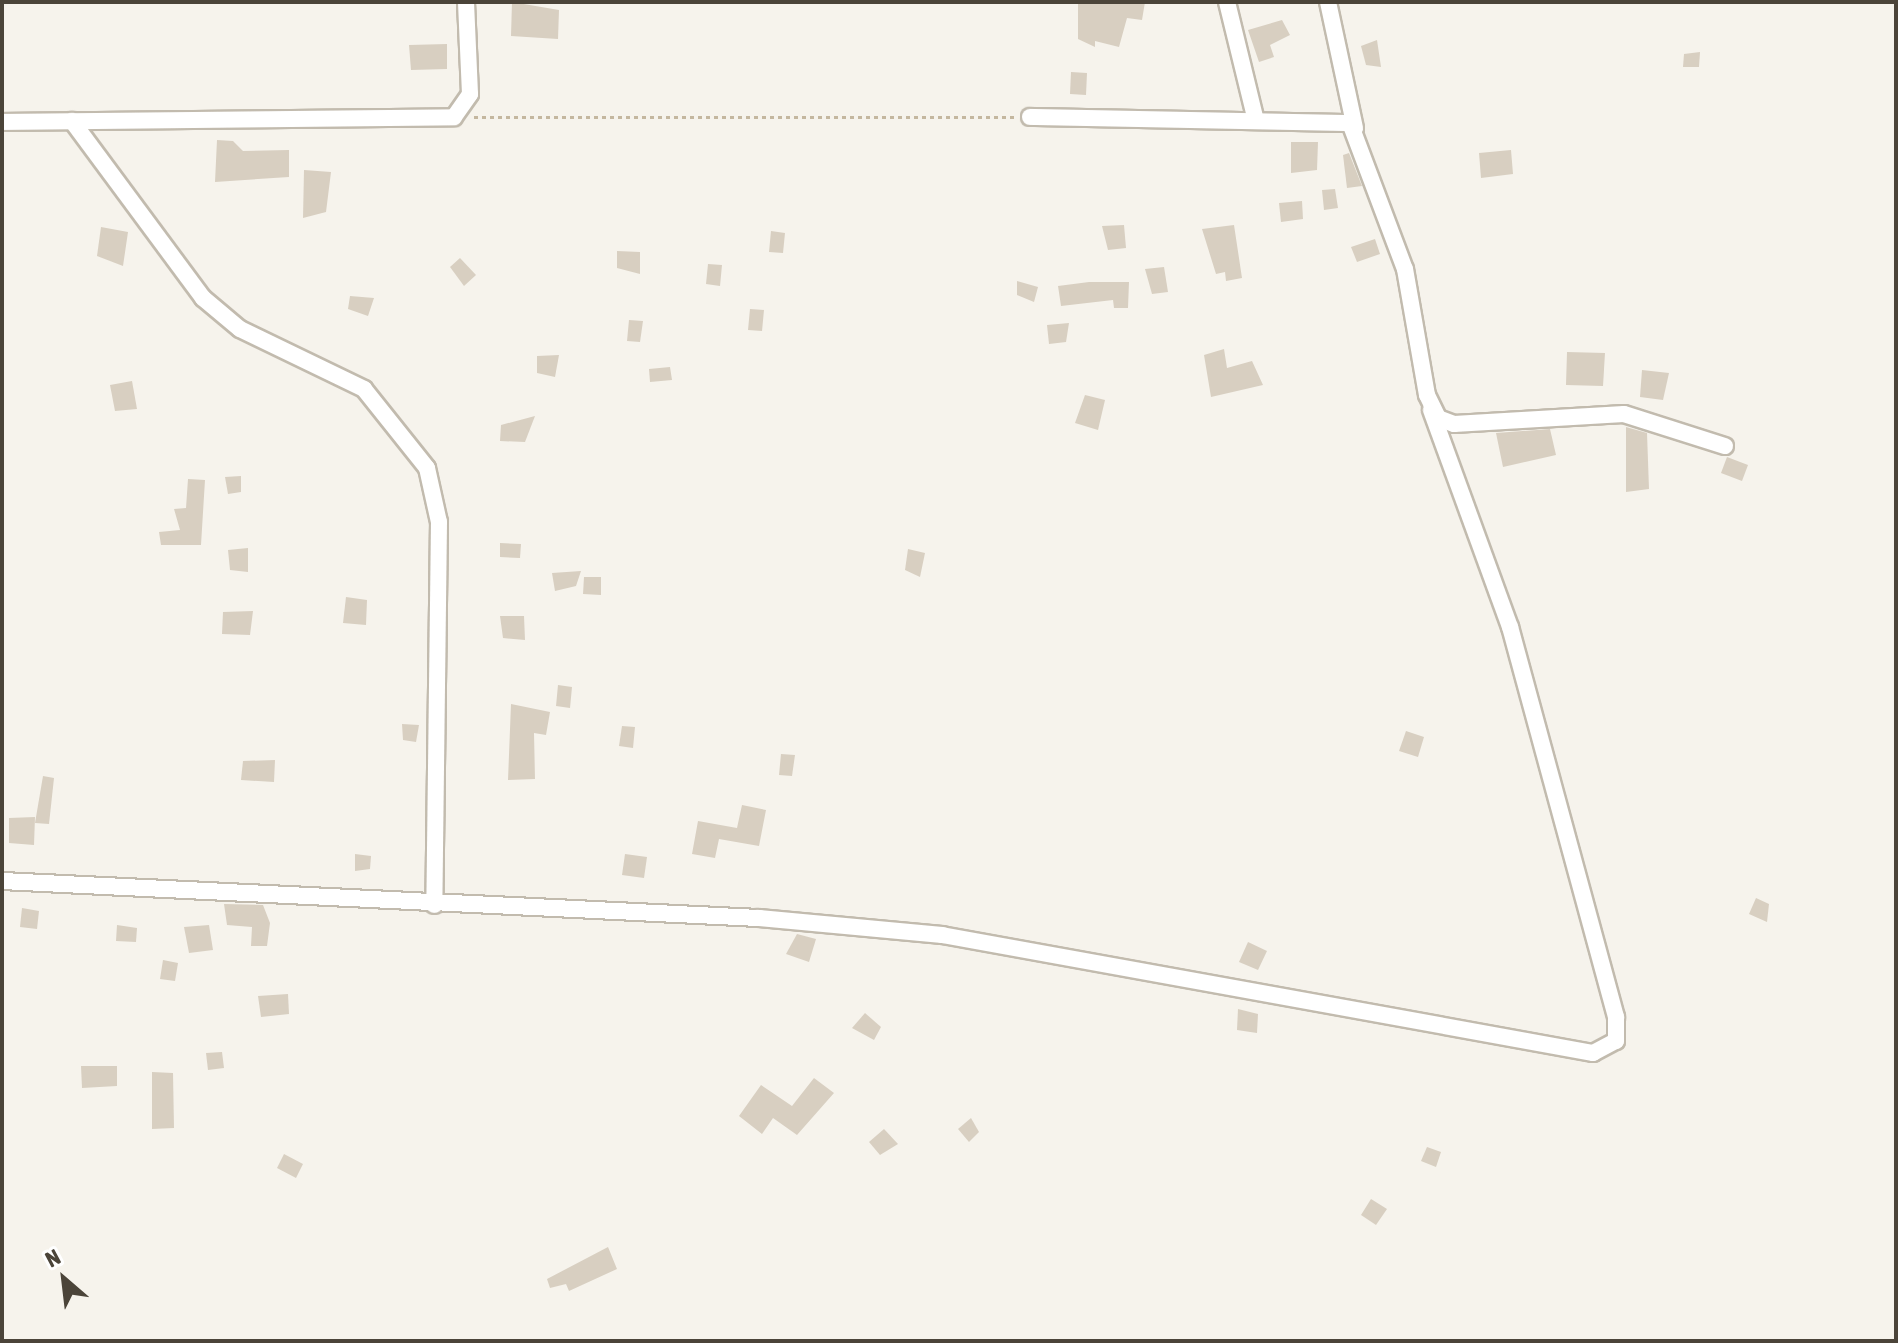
<!DOCTYPE html>
<style>
body{margin:0}
#map{position:relative;width:1898px;height:1343px;overflow:hidden;background:#f6f3ec;font-family:"Asap Condensed",sans-serif}
div>[style]{position:absolute}
.building>*{inset:0;background:#d8cfc1}
.path>*{height:3px;margin-top:-1.5px;transform-origin:0;background:repeating-linear-gradient(90deg,#c4b79f 0 4px,transparent 0 8px)}
.roads{filter:drop-shadow(2px 0 #c2bbae) drop-shadow(-2px 0 #c2bbae) drop-shadow(0 2px #c2bbae) drop-shadow(0 -2px #c2bbae)}
.street>*{height:16px;margin:-8px;padding:0 8px;transform-origin:8px;border-radius:8px;background:#fff}
span{translate:-50% -50%;white-space:nowrap;text-align:center;line-height:1.15;-webkit-text-stroke:7px #fff;paint-order:stroke}
.frame{position:absolute;inset:0;border:4px solid #4b4439;pointer-events:none}
.north{position:absolute;left:24px;top:1239px;width:80px;height:80px;-webkit-text-stroke:6px #fff;paint-order:stroke;rotate:332deg;font-size:22px;font-weight:700;line-height:32px;text-align:center;color:#4b4439}
.north::after{content:'';display:block;margin:auto;width:28px;height:36px;background:#4b4439;clip-path:polygon(50% 0,100% 100%,50% 72%,0 100%)}
</style>
<div id="map">
<div class="building">
<i style="clip-path:polygon(512px 2px,559px 10px,558px 39px,511px 36px)"></i>
<i style="clip-path:polygon(1078px 2px,1145px 2px,1142px 20px,1127px 18px,1119px 47px,1095px 41px,1095px 47px,1078px 39px)"></i>
<i style="clip-path:polygon(1282px 20px,1290px 35px,1270px 45px,1274px 57px,1259px 62px,1248px 30px)"></i>
<i style="clip-path:polygon(1377px 40px,1381px 67px,1366px 65px,1361px 46px)"></i>
<i style="clip-path:polygon(447px 44px,447px 69px,411px 70px,409px 45px)"></i>
<i style="clip-path:polygon(1700px 52px,1699px 67px,1683px 67px,1684px 54px)"></i>
<i style="clip-path:polygon(1071px 72px,1087px 73px,1086px 95px,1070px 94px)"></i>
<i style="clip-path:polygon(217px 140px,233px 141px,243px 151px,289px 150px,289px 177px,215px 182px)"></i>
<i style="clip-path:polygon(1291px 142px,1318px 142px,1317px 170px,1291px 173px)"></i>
<i style="clip-path:polygon(1511px 150px,1513px 174px,1481px 178px,1479px 153px)"></i>
<i style="clip-path:polygon(1349px 153px,1362px 186px,1347px 188px,1343px 155px)"></i>
<i style="clip-path:polygon(304px 170px,331px 172px,326px 212px,303px 218px)"></i>
<i style="clip-path:polygon(1335px 189px,1338px 208px,1324px 210px,1322px 190px)"></i>
<i style="clip-path:polygon(1302px 201px,1303px 219px,1281px 222px,1279px 203px)"></i>
<i style="clip-path:polygon(1124px 225px,1126px 248px,1108px 250px,1102px 226px)"></i>
<i style="clip-path:polygon(1234px 225px,1242px 278px,1226px 281px,1225px 272px,1216px 274px,1202px 229px)"></i>
<i style="clip-path:polygon(101px 227px,128px 232px,123px 266px,97px 256px)"></i>
<i style="clip-path:polygon(771px 231px,785px 233px,783px 253px,769px 252px)"></i>
<i style="clip-path:polygon(1375px 239px,1380px 254px,1357px 262px,1351px 247px)"></i>
<i style="clip-path:polygon(617px 251px,640px 252px,640px 274px,617px 268px)"></i>
<i style="clip-path:polygon(460px 258px,476px 275px,464px 286px,450px 267px)"></i>
<i style="clip-path:polygon(708px 264px,722px 265px,720px 286px,706px 284px)"></i>
<i style="clip-path:polygon(1164px 267px,1168px 292px,1152px 294px,1145px 269px)"></i>
<i style="clip-path:polygon(1017px 281px,1038px 287px,1034px 302px,1017px 295px)"></i>
<i style="clip-path:polygon(1089px 282px,1129px 282px,1128px 308px,1114px 308px,1113px 300px,1061px 306px,1058px 286px)"></i>
<i style="clip-path:polygon(350px 296px,374px 298px,368px 316px,348px 309px)"></i>
<i style="clip-path:polygon(750px 309px,764px 310px,762px 331px,748px 330px)"></i>
<i style="clip-path:polygon(629px 320px,643px 321px,640px 342px,627px 341px)"></i>
<i style="clip-path:polygon(1069px 323px,1066px 342px,1049px 344px,1047px 325px)"></i>
<i style="clip-path:polygon(1224px 349px,1227px 368px,1252px 361px,1263px 385px,1211px 397px,1204px 355px)"></i>
<i style="clip-path:polygon(1567px 352px,1605px 353px,1603px 386px,1566px 385px)"></i>
<i style="clip-path:polygon(559px 355px,555px 377px,537px 373px,537px 356px)"></i>
<i style="clip-path:polygon(670px 367px,672px 380px,650px 382px,649px 369px)"></i>
<i style="clip-path:polygon(1642px 370px,1669px 373px,1663px 400px,1640px 397px)"></i>
<i style="clip-path:polygon(132px 381px,137px 409px,115px 411px,110px 385px)"></i>
<i style="clip-path:polygon(1085px 395px,1105px 400px,1098px 430px,1075px 423px)"></i>
<i style="clip-path:polygon(535px 416px,525px 442px,500px 441px,501px 425px)"></i>
<i style="clip-path:polygon(1626px 427px,1647px 433px,1649px 489px,1626px 492px)"></i>
<i style="clip-path:polygon(1550px 429px,1556px 455px,1503px 467px,1496px 433px)"></i>
<i style="clip-path:polygon(1727px 457px,1748px 465px,1742px 481px,1721px 473px)"></i>
<i style="clip-path:polygon(241px 476px,241px 492px,228px 494px,225px 477px)"></i>
<i style="clip-path:polygon(188px 479px,205px 480px,201px 545px,161px 545px,159px 532px,180px 530px,174px 509px,186px 508px)"></i>
<i style="clip-path:polygon(500px 543px,521px 544px,520px 558px,500px 557px)"></i>
<i style="clip-path:polygon(248px 548px,248px 572px,230px 570px,228px 550px)"></i>
<i style="clip-path:polygon(908px 549px,925px 553px,920px 577px,905px 570px)"></i>
<i style="clip-path:polygon(581px 571px,576px 586px,555px 591px,552px 573px)"></i>
<i style="clip-path:polygon(584px 577px,601px 577px,601px 595px,583px 594px)"></i>
<i style="clip-path:polygon(346px 597px,367px 600px,366px 625px,343px 623px)"></i>
<i style="clip-path:polygon(253px 611px,250px 635px,222px 634px,223px 612px)"></i>
<i style="clip-path:polygon(500px 616px,524px 616px,525px 640px,503px 638px)"></i>
<i style="clip-path:polygon(558px 685px,572px 687px,570px 708px,556px 706px)"></i>
<i style="clip-path:polygon(511px 704px,550px 712px,546px 735px,534px 733px,535px 779px,508px 780px)"></i>
<i style="clip-path:polygon(402px 724px,419px 725px,416px 742px,403px 740px)"></i>
<i style="clip-path:polygon(622px 726px,635px 727px,633px 748px,619px 746px)"></i>
<i style="clip-path:polygon(1406px 731px,1424px 737px,1418px 757px,1399px 751px)"></i>
<i style="clip-path:polygon(781px 754px,795px 755px,792px 776px,779px 775px)"></i>
<i style="clip-path:polygon(275px 760px,274px 782px,241px 780px,243px 761px)"></i>
<i style="clip-path:polygon(43px 776px,54px 778px,49px 824px,35px 823px)"></i>
<i style="clip-path:polygon(742px 805px,766px 810px,759px 846px,719px 839px,715px 858px,692px 854px,698px 821px,737px 828px)"></i>
<i style="clip-path:polygon(35px 817px,34px 845px,9px 843px,9px 818px)"></i>
<i style="clip-path:polygon(355px 854px,371px 856px,370px 869px,355px 871px)"></i>
<i style="clip-path:polygon(625px 854px,647px 857px,644px 878px,622px 875px)"></i>
<i style="clip-path:polygon(1756px 898px,1769px 904px,1767px 922px,1749px 914px)"></i>
<i style="clip-path:polygon(224px 904px,263px 905px,270px 923px,267px 946px,251px 946px,252px 927px,227px 925px)"></i>
<i style="clip-path:polygon(22px 908px,39px 911px,37px 929px,20px 927px)"></i>
<i style="clip-path:polygon(117px 925px,137px 928px,136px 942px,116px 941px)"></i>
<i style="clip-path:polygon(209px 925px,213px 950px,189px 953px,184px 927px)"></i>
<i style="clip-path:polygon(797px 934px,816px 939px,809px 962px,786px 954px)"></i>
<i style="clip-path:polygon(1248px 942px,1267px 951px,1258px 970px,1239px 962px)"></i>
<i style="clip-path:polygon(163px 960px,178px 963px,175px 981px,160px 979px)"></i>
<i style="clip-path:polygon(288px 994px,289px 1014px,261px 1017px,258px 996px)"></i>
<i style="clip-path:polygon(1238px 1009px,1258px 1014px,1257px 1033px,1237px 1030px)"></i>
<i style="clip-path:polygon(865px 1013px,881px 1027px,874px 1040px,852px 1028px)"></i>
<i style="clip-path:polygon(222px 1052px,224px 1068px,208px 1070px,206px 1053px)"></i>
<i style="clip-path:polygon(81px 1066px,117px 1066px,117px 1086px,82px 1088px)"></i>
<i style="clip-path:polygon(152px 1072px,173px 1073px,174px 1128px,152px 1129px)"></i>
<i style="clip-path:polygon(814px 1078px,834px 1093px,797px 1135px,773px 1118px,762px 1134px,739px 1116px,761px 1085px,792px 1106px)"></i>
<i style="clip-path:polygon(971px 1118px,979px 1132px,969px 1142px,958px 1129px)"></i>
<i style="clip-path:polygon(884px 1129px,898px 1144px,880px 1155px,869px 1142px)"></i>
<i style="clip-path:polygon(1427px 1147px,1441px 1152px,1436px 1167px,1421px 1161px)"></i>
<i style="clip-path:polygon(284px 1154px,303px 1164px,296px 1178px,277px 1168px)"></i>
<i style="clip-path:polygon(1371px 1199px,1387px 1209px,1376px 1225px,1361px 1215px)"></i>
<i style="clip-path:polygon(608px 1247px,617px 1269px,569px 1291px,566px 1284px,550px 1288px,547px 1279px)"></i>
</div>
<div class="path">
<i style="left:474px;top:117px;width:540px"></i>
</div>
<div class="roads">
<div class="street">
<i style="left:1227px;top:2px;width:118px;rotate:76.3deg"></i>
<i style="left:1328px;top:2px;width:129px;rotate:77.9deg"></i>
<i style="left:1030px;top:117px;width:320px;rotate:1.1deg"></i>
<i style="left:1350px;top:123px;width:156px;rotate:69.4deg"></i>
<i style="left:1405px;top:269px;width:128px;rotate:80.1deg"></i>
<i style="left:1427px;top:395px;width:25px;rotate:64deg"></i>
<i style="left:1438px;top:418px;width:17px;rotate:21deg"></i>
<i style="left:1454px;top:424px;width:170px;rotate:-3.4deg"></i>
<i style="left:1624px;top:414px;width:106px;rotate:17.6deg"></i>
<i style="left:72px;top:121px;width:220px;rotate:53.5deg"></i>
<i style="left:203px;top:298px;width:48px;rotate:40deg"></i>
<i style="left:240px;top:329px;width:138px;rotate:25.8deg"></i>
<i style="left:364px;top:389px;width:101px;rotate:51.4deg"></i>
<i style="left:427px;top:468px;width:55px;rotate:77.5deg"></i>
<i style="left:439px;top:522px;width:383px;rotate:90.7deg"></i>
<i style="left:2px;top:122px;width:452px;rotate:-0.6deg"></i>
<i style="left:454px;top:117px;width:28px;rotate:-55deg"></i>
<i style="left:470px;top:94px;width:92px;rotate:-92.5deg"></i>
<i style="left:2px;top:881px;width:758px;rotate:2.8deg"></i>
<i style="left:759px;top:918px;width:184px;rotate:5.3deg"></i>
<i style="left:942px;top:935px;width:662px;rotate:10.27deg"></i>
<i style="left:1593px;top:1053px;width:26px;rotate:-28deg"></i>
<i style="left:1616px;top:1041px;width:24px;rotate:-90deg"></i>
<i style="left:1616px;top:1017px;width:404px;rotate:-105.2deg"></i>
<i style="left:1510px;top:627px;width:231px;rotate:-110deg"></i>
</div>
</div>
<div class="frame"></div>
<div class="north">N</div>
</div>
